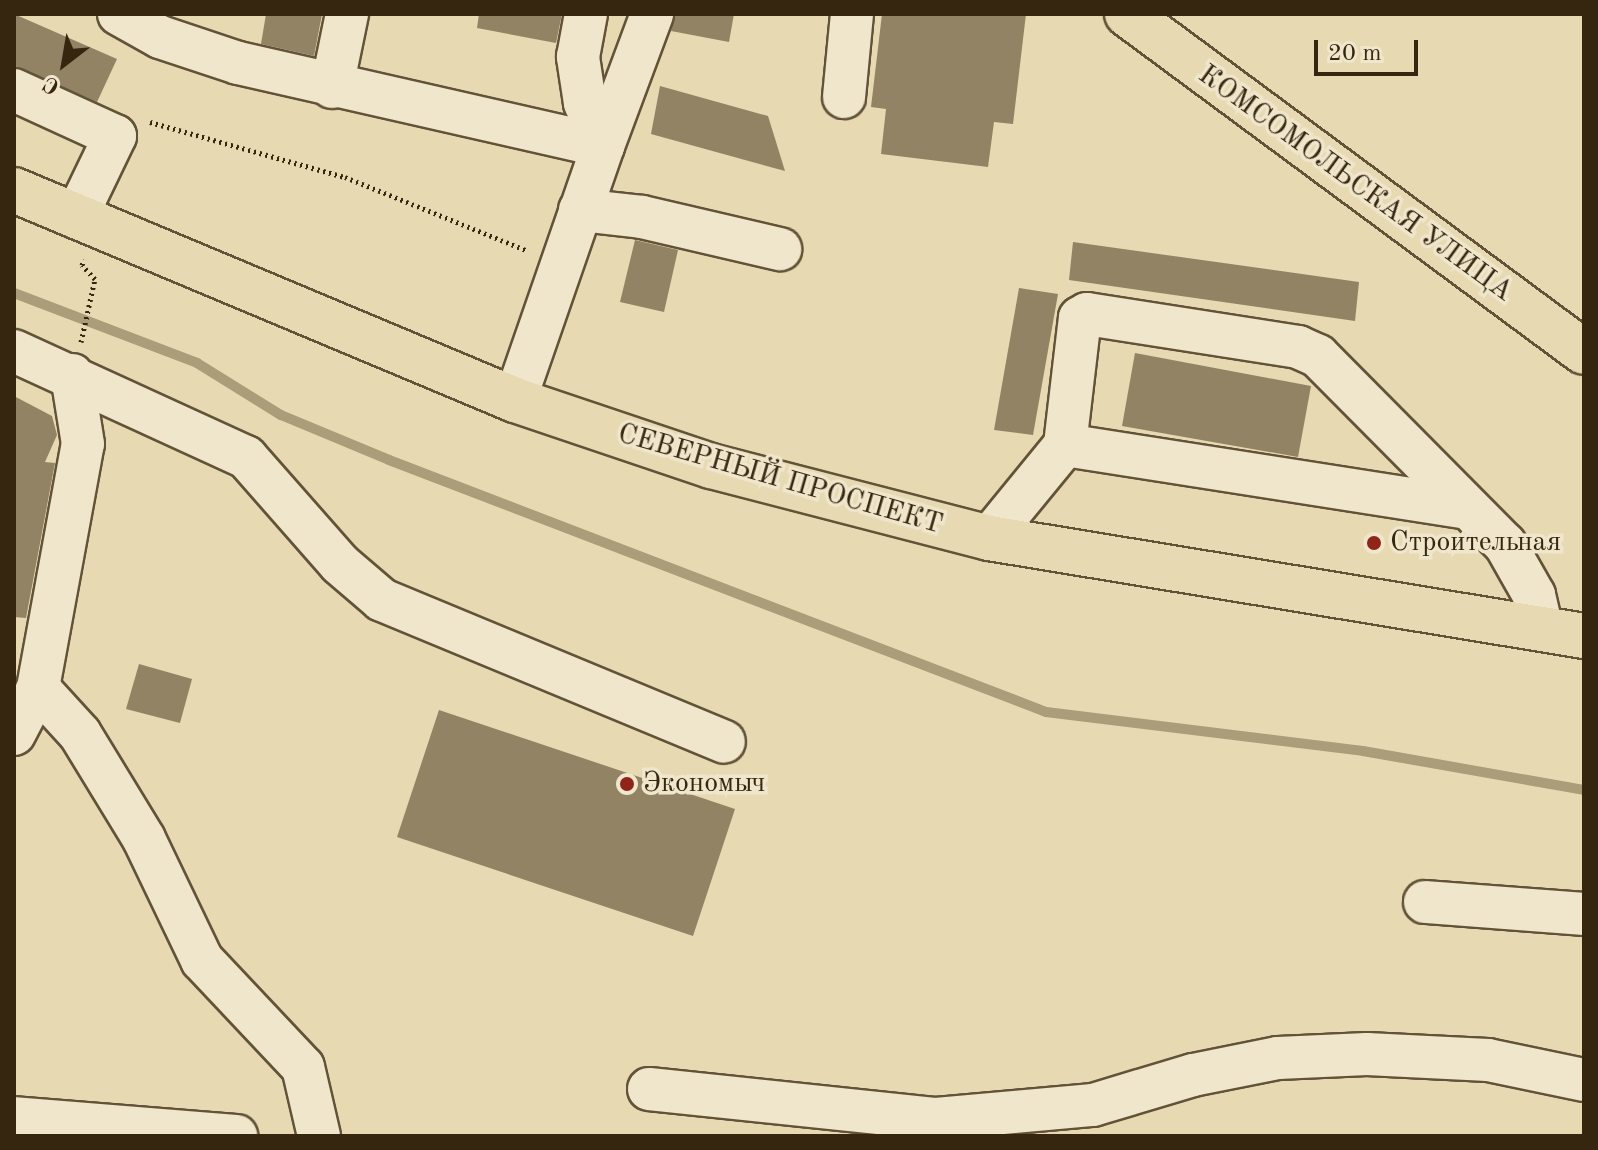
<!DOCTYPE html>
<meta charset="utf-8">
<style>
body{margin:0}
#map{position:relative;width:1598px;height:1150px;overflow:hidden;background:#e7d9b1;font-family:"Old Standard TT",serif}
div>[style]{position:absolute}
.stream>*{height:10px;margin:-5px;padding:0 5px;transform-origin:5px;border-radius:5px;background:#ab9c7a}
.building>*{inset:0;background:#928364}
.path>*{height:5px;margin-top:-2.5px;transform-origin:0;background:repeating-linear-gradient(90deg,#362610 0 2px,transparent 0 6px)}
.roads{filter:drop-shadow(2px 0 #625338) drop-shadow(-2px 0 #625338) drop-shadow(0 2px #625338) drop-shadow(0 -2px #625338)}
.minor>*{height:42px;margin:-21px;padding:0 21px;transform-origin:21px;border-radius:21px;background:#efe6cc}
.major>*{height:44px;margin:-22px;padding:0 22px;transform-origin:22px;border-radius:22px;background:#e7d9b1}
.dots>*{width:22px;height:22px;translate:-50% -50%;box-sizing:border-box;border:4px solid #efe6cc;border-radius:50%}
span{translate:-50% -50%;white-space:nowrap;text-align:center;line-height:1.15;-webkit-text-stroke:7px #efe6cc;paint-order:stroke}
.street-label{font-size:28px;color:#362610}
.poi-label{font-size:28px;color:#362610}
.left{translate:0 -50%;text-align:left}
.frame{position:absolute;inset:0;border:16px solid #362610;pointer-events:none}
.north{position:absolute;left:24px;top:24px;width:80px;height:80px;-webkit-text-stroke:6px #efe6cc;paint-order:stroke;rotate:211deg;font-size:22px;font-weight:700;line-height:32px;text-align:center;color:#362610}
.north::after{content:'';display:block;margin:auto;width:28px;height:36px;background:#362610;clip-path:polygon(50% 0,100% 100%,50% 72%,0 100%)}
.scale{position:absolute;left:1314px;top:40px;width:104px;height:36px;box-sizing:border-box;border:4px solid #362610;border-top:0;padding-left:10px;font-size:24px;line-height:28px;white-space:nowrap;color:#362610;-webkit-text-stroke:6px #efe6cc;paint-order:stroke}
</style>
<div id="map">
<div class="stream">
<i style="left:14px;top:293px;width:196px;rotate:20.9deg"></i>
<i style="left:197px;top:363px;width:99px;rotate:31.8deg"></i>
<i style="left:281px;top:415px;width:117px;rotate:22.6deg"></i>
<i style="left:389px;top:460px;width:704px;rotate:20.98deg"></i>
<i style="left:1046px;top:712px;width:319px;rotate:7deg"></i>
<i style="left:1363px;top:751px;width:224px;rotate:10deg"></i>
</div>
<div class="building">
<i style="clip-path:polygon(14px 14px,117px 59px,97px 102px,14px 66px)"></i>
<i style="clip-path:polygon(266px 14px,322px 14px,314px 56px,261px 44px)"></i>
<i style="clip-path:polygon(479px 14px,562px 14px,556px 43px,477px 28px)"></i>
<i style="clip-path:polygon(675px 14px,734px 14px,729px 42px,671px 31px)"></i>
<i style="clip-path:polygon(882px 14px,1026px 14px,1013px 124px,994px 122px,988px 167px,881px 154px,886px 109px,871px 107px)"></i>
<i style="clip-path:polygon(660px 86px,768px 116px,785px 171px,651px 134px)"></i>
<i style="clip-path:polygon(635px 240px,678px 250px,664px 312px,620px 302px)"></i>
<i style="clip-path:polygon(1073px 242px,1359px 282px,1355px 321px,1069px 280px)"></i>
<i style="clip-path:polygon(1019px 288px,1058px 294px,1033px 435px,994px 430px)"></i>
<i style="clip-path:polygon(1135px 353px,1311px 386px,1298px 457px,1122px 426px)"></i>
<i style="clip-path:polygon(14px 396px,52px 416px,57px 435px,45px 462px,55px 463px,26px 618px,14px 617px)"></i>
<i style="clip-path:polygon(139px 664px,192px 679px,180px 723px,126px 709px)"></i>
<i style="clip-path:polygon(439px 710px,735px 809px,693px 936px,397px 837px)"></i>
</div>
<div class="path">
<i style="left:150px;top:122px;width:203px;rotate:15.8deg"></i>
<i style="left:345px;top:177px;width:195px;rotate:22deg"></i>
<i style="left:81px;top:342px;width:65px;rotate:-77.5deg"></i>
<i style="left:95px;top:279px;width:19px;rotate:-133deg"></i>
<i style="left:82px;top:265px;width:6px;rotate:-72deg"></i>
</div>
<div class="roads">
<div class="minor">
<i style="left:119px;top:14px;width:47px;rotate:29.3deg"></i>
<i style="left:160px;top:37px;width:82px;rotate:18.4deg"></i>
<i style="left:238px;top:63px;width:374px;rotate:12.8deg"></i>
<i style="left:603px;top:146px;width:141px;rotate:-69.6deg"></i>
<i style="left:332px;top:87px;width:75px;rotate:-78.4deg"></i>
<i style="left:14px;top:90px;width:111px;rotate:24.5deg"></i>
<i style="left:115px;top:136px;width:90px;rotate:115.7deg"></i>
<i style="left:844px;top:97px;width:83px;rotate:-84.5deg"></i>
<i style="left:580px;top:210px;width:62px;rotate:6.4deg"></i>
<i style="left:642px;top:217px;width:142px;rotate:13.1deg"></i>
<i style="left:14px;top:351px;width:255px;rotate:24.6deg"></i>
<i style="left:246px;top:457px;width:142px;rotate:48.7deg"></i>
<i style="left:340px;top:564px;width:55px;rotate:40.6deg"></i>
<i style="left:382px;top:600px;width:370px;rotate:22.5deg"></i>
<i style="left:515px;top:400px;width:269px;rotate:-70.9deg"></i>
<i style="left:603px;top:146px;width:47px;rotate:-112.7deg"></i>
<i style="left:585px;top:103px;width:47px;rotate:-98.7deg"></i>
<i style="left:578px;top:57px;width:44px;rotate:-79.5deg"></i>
<i style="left:1065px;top:445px;width:403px;rotate:8.9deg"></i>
<i style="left:989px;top:538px;width:120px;rotate:-50.7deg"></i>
<i style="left:1065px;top:445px;width:128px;rotate:-83.3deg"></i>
<i style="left:1080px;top:318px;width:8px;rotate:-30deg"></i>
<i style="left:1087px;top:314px;width:214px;rotate:8.9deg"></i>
<i style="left:1298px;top:347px;width:22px;rotate:24deg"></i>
<i style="left:1318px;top:356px;width:265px;rotate:45.2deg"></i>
<i style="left:1505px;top:544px;width:59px;rotate:60.4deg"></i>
<i style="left:1534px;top:595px;width:35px;rotate:77deg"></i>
<i style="left:38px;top:688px;width:62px;rotate:47.6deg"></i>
<i style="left:80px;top:734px;width:123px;rotate:58.6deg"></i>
<i style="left:144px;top:839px;width:134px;rotate:64.4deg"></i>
<i style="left:202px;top:960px;width:147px;rotate:46.7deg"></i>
<i style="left:303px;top:1067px;width:71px;rotate:76.9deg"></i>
<i style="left:14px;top:734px;width:52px;rotate:-62.4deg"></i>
<i style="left:38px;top:688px;width:248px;rotate:-79.6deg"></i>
<i style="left:83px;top:444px;width:70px;rotate:-99.1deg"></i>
<i style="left:1425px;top:902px;width:159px;rotate:4.3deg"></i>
<i style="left:649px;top:1089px;width:289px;rotate:6deg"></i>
<i style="left:936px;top:1119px;width:158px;rotate:-5.1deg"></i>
<i style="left:1093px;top:1105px;width:104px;rotate:-16.7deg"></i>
<i style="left:1193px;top:1075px;width:87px;rotate:-11.3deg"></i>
<i style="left:1278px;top:1058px;width:89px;rotate:-2.6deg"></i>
<i style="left:1367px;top:1054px;width:121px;rotate:2.8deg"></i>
<i style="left:1488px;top:1060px;width:98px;rotate:11.8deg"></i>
<i style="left:14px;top:1118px;width:223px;rotate:4.6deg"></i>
</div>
<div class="major">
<i style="left:1127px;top:14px;width:568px;rotate:36.49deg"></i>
<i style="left:14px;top:190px;width:543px;rotate:22.74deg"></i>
<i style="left:515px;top:400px;width:207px;rotate:18.6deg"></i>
<i style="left:711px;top:466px;width:287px;rotate:14.5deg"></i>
<i style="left:989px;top:538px;width:603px;rotate:9.35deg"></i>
</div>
</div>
<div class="dots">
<i style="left:1374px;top:543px;background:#8f2418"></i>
<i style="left:627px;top:784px;background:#8f2418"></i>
</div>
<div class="street-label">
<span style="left:1355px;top:184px;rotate:36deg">КОМСОМОЛЬСКАЯ УЛИЦА</span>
<span style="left:780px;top:480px;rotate:16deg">СЕВЕРНЫЙ ПРОСПЕКТ</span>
</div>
<div class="poi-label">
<span class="left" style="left:1390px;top:543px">Строительная</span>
<span class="left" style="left:643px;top:784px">Экономыч</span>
</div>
<div class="frame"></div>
<div class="north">С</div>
<div class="scale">20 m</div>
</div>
